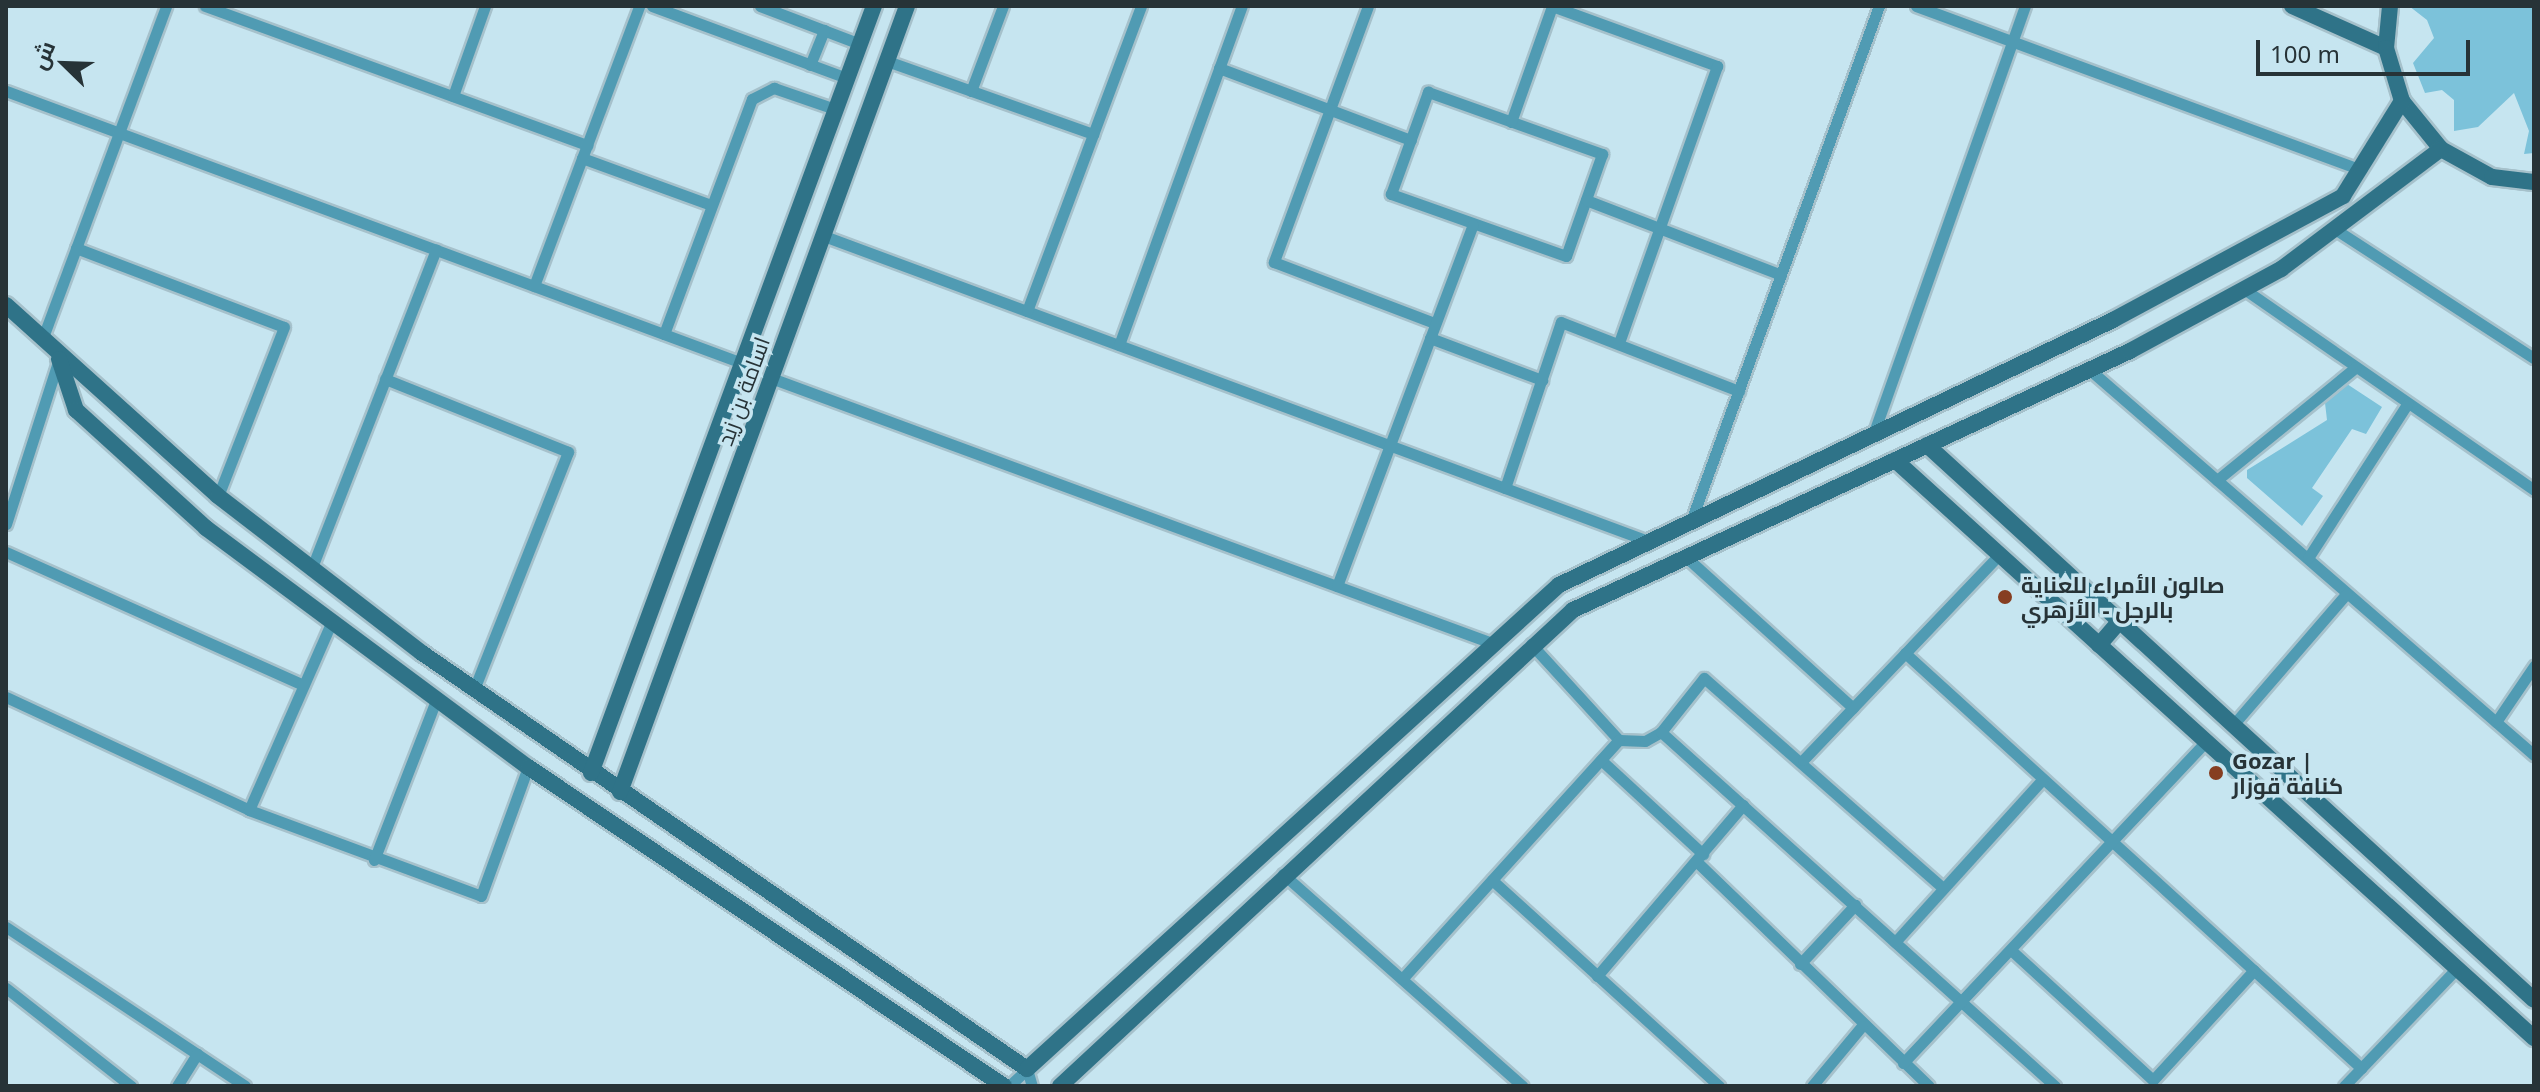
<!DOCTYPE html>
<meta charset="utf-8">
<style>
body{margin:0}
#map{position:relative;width:2540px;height:1092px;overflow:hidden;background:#c6e5f0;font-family:"Noto Sans",Cairo,sans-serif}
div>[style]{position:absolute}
.green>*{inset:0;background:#7cc2da}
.roads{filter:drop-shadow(2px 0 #a6c1cb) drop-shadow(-2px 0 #a6c1cb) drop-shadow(0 2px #a6c1cb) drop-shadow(0 -2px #a6c1cb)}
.street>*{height:11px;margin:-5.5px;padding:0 5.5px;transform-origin:5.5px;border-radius:5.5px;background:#509bb3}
.secondary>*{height:16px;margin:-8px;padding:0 8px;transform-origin:8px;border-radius:8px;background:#2f7388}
.dots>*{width:22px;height:22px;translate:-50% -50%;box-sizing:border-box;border:4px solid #c6e5f0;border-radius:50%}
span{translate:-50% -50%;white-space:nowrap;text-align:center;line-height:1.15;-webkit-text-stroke:7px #c6e5f0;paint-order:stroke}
.street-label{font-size:22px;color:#273337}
.poi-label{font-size:22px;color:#273337;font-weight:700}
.left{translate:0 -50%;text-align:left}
.frame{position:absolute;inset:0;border:8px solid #273337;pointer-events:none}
.north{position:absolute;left:24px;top:24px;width:80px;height:80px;-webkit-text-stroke:6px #c6e5f0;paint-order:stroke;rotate:293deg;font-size:22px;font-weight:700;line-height:32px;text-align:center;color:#273337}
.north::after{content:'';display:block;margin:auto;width:28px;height:36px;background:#273337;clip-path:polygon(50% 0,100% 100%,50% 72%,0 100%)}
.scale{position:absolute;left:2256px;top:40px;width:214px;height:36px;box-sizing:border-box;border:4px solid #273337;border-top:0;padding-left:10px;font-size:24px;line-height:28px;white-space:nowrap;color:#273337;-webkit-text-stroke:6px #c6e5f0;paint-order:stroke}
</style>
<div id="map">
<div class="green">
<i style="clip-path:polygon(2409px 6px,2534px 6px,2534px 153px,2524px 154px,2529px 131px,2514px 93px,2478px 127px,2454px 131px,2454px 100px,2442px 90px,2425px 93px,2413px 63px,2434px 38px,2427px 20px)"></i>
<i style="clip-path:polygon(2347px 384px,2382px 407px,2366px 434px,2352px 429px,2312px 488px,2323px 496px,2302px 526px,2247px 478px,2247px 470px,2327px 420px,2325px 403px)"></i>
</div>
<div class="roads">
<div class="street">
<i style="left:205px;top:6px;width:407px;rotate:20deg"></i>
<i style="left:652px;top:6px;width:208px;rotate:20.3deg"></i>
<i style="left:760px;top:6px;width:107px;rotate:20.8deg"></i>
<i style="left:1368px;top:6px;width:273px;rotate:110.2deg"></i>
<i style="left:1274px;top:262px;width:172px;rotate:20.8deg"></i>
<i style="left:1916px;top:6px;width:473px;rotate:20.2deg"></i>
<i style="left:887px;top:61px;width:219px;rotate:19.5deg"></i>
<i style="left:810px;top:65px;width:38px;rotate:-68deg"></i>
<i style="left:1219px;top:68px;width:205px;rotate:20.6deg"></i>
<i style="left:6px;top:91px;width:785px;rotate:20.28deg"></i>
<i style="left:971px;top:91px;width:91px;rotate:-69.4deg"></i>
<i style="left:1428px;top:92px;width:185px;rotate:19.6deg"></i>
<i style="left:1602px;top:154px;width:108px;rotate:109.4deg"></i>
<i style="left:1566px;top:256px;width:186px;rotate:-160.5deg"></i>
<i style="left:1391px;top:194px;width:109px;rotate:-70.1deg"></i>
<i style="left:453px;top:96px;width:96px;rotate:-70.4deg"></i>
<i style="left:1511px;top:122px;width:123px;rotate:-70.5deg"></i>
<i style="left:1552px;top:6px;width:176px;rotate:20deg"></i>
<i style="left:1717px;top:66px;width:294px;rotate:109.5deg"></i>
<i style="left:582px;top:158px;width:137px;rotate:20deg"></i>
<i style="left:1586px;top:200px;width:209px;rotate:21deg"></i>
<i style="left:2335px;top:229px;width:237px;rotate:33deg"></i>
<i style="left:824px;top:236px;width:879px;rotate:20.31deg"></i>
<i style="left:76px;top:248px;width:222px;rotate:20.8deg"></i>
<i style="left:284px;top:327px;width:181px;rotate:111.3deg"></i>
<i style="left:534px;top:286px;width:299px;rotate:-69.4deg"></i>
<i style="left:2244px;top:289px;width:353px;rotate:34.7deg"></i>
<i style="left:1027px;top:311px;width:326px;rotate:-69.5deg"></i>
<i style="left:664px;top:334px;width:251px;rotate:-69.5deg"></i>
<i style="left:752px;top:99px;width:25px;rotate:-27deg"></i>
<i style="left:774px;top:88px;width:65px;rotate:19deg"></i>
<i style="left:1430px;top:338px;width:120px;rotate:20.6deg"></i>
<i style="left:42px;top:340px;width:356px;rotate:-69.6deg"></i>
<i style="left:1119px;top:345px;width:361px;rotate:-70.1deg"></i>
<i style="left:2090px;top:370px;width:588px;rotate:40.93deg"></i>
<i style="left:771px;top:378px;width:765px;rotate:20.19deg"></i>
<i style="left:385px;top:379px;width:197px;rotate:21.7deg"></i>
<i style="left:568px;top:452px;width:256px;rotate:111.6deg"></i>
<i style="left:1873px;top:435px;width:455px;rotate:-70.5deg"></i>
<i style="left:2217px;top:480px;width:179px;rotate:-39.1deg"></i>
<i style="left:1505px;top:488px;width:175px;rotate:-71.4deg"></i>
<i style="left:1561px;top:322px;width:191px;rotate:21.2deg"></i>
<i style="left:1691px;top:521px;width:548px;rotate:-69.95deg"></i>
<i style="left:6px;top:524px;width:173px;rotate:-72.2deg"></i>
<i style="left:6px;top:552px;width:326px;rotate:24.1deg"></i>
<i style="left:1686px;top:557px;width:225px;rotate:42.1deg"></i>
<i style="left:2308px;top:558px;width:184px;rotate:-57.2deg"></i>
<i style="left:311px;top:570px;width:344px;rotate:-68.7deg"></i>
<i style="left:1337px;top:586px;width:386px;rotate:-69.4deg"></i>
<i style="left:1531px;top:644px;width:130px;rotate:47.5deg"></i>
<i style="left:1619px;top:740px;width:26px;rotate:2deg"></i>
<i style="left:1645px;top:741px;width:18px;rotate:-29deg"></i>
<i style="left:1661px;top:732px;width:69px;rotate:-51.5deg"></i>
<i style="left:1704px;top:678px;width:317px;rotate:41.3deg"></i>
<i style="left:1905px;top:653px;width:617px;rotate:42.3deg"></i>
<i style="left:6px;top:697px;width:268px;rotate:24.9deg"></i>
<i style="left:249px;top:810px;width:247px;rotate:20.3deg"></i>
<i style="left:481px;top:896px;width:137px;rotate:-70deg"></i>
<i style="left:2496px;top:722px;width:68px;rotate:-55.8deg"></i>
<i style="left:2233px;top:725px;width:174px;rotate:-49.2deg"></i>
<i style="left:1661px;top:732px;width:530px;rotate:41.94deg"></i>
<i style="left:1601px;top:760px;width:139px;rotate:42.7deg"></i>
<i style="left:1803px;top:760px;width:284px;rotate:-46.3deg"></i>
<i style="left:249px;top:810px;width:204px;rotate:-66.3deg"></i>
<i style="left:374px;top:860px;width:172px;rotate:-68.8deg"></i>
<i style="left:1697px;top:862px;width:322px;rotate:44deg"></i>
<i style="left:1283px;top:874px;width:320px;rotate:41.5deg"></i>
<i style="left:1492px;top:880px;width:307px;rotate:42.2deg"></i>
<i style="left:6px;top:927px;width:287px;rotate:33.6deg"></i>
<i style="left:1895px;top:942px;width:220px;rotate:-47.8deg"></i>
<i style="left:2012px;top:951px;width:191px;rotate:42.5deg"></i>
<i style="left:2153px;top:1080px;width:149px;rotate:-47.4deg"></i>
<i style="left:1800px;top:964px;width:81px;rotate:-47deg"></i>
<i style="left:1597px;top:976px;width:225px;rotate:-49.5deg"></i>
<i style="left:1402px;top:979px;width:323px;rotate:-47.8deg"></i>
<i style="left:6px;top:988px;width:159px;rotate:38.1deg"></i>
<i style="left:1903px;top:1063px;width:441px;rotate:-46.7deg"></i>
<i style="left:177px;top:1086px;width:38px;rotate:-58deg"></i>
<i style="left:1009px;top:1086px;width:25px;rotate:-43deg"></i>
<i style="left:1027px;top:1069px;width:18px;rotate:74deg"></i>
<i style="left:1812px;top:1086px;width:78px;rotate:-50.2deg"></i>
<i style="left:2344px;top:1086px;width:163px;rotate:-46.2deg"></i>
</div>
<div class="secondary">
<i style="left:2292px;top:6px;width:103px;rotate:24.1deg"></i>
<i style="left:2390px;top:6px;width:42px;rotate:95.4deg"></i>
<i style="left:2386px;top:48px;width:55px;rotate:73.2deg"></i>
<i style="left:2402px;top:101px;width:62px;rotate:50.9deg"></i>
<i style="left:2441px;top:149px;width:58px;rotate:28.8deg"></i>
<i style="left:2492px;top:177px;width:42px;rotate:6.8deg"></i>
<i style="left:6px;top:305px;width:285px;rotate:42deg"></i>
<i style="left:218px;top:496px;width:257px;rotate:37.6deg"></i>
<i style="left:422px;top:653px;width:734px;rotate:34.51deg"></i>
<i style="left:1027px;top:1069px;width:719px;rotate:-42.3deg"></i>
<i style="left:1559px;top:585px;width:614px;rotate:-25.56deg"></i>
<i style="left:2113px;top:320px;width:261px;rotate:-28.3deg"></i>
<i style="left:2343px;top:196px;width:112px;rotate:-58.2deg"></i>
<i style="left:59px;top:359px;width:54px;rotate:71.6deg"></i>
<i style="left:76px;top:410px;width:176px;rotate:42.2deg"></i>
<i style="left:206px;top:528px;width:401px;rotate:36.6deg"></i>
<i style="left:528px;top:767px;width:573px;rotate:33.83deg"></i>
<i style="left:1927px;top:445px;width:822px;rotate:42.44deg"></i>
<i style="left:1895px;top:460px;width:862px;rotate:42.13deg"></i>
<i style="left:2099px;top:645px;width:32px;rotate:-49deg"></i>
<i style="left:591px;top:773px;width:818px;rotate:-69.75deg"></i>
<i style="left:620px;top:792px;width:837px;rotate:-69.94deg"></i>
<i style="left:1060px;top:1086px;width:700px;rotate:-42.86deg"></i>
<i style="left:1573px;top:610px;width:614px;rotate:-24.94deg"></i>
<i style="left:2130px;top:351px;width:172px;rotate:-28.5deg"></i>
<i style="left:2281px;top:269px;width:200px;rotate:-36.9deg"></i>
</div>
</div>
<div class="dots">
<i style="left:2005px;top:597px;background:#863e21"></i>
<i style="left:2216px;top:773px;background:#863e21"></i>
</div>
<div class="street-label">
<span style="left:743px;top:391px;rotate:-70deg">اسامة بن زید</span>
</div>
<div class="poi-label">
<span class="left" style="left:2021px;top:597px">صالون الأمراء للعناية<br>بالرجل - الأزهري</span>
<span class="left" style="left:2232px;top:773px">Gozar |<br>كنافة قوزار</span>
</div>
<div class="frame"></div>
<div class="north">ش</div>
<div class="scale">100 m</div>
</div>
